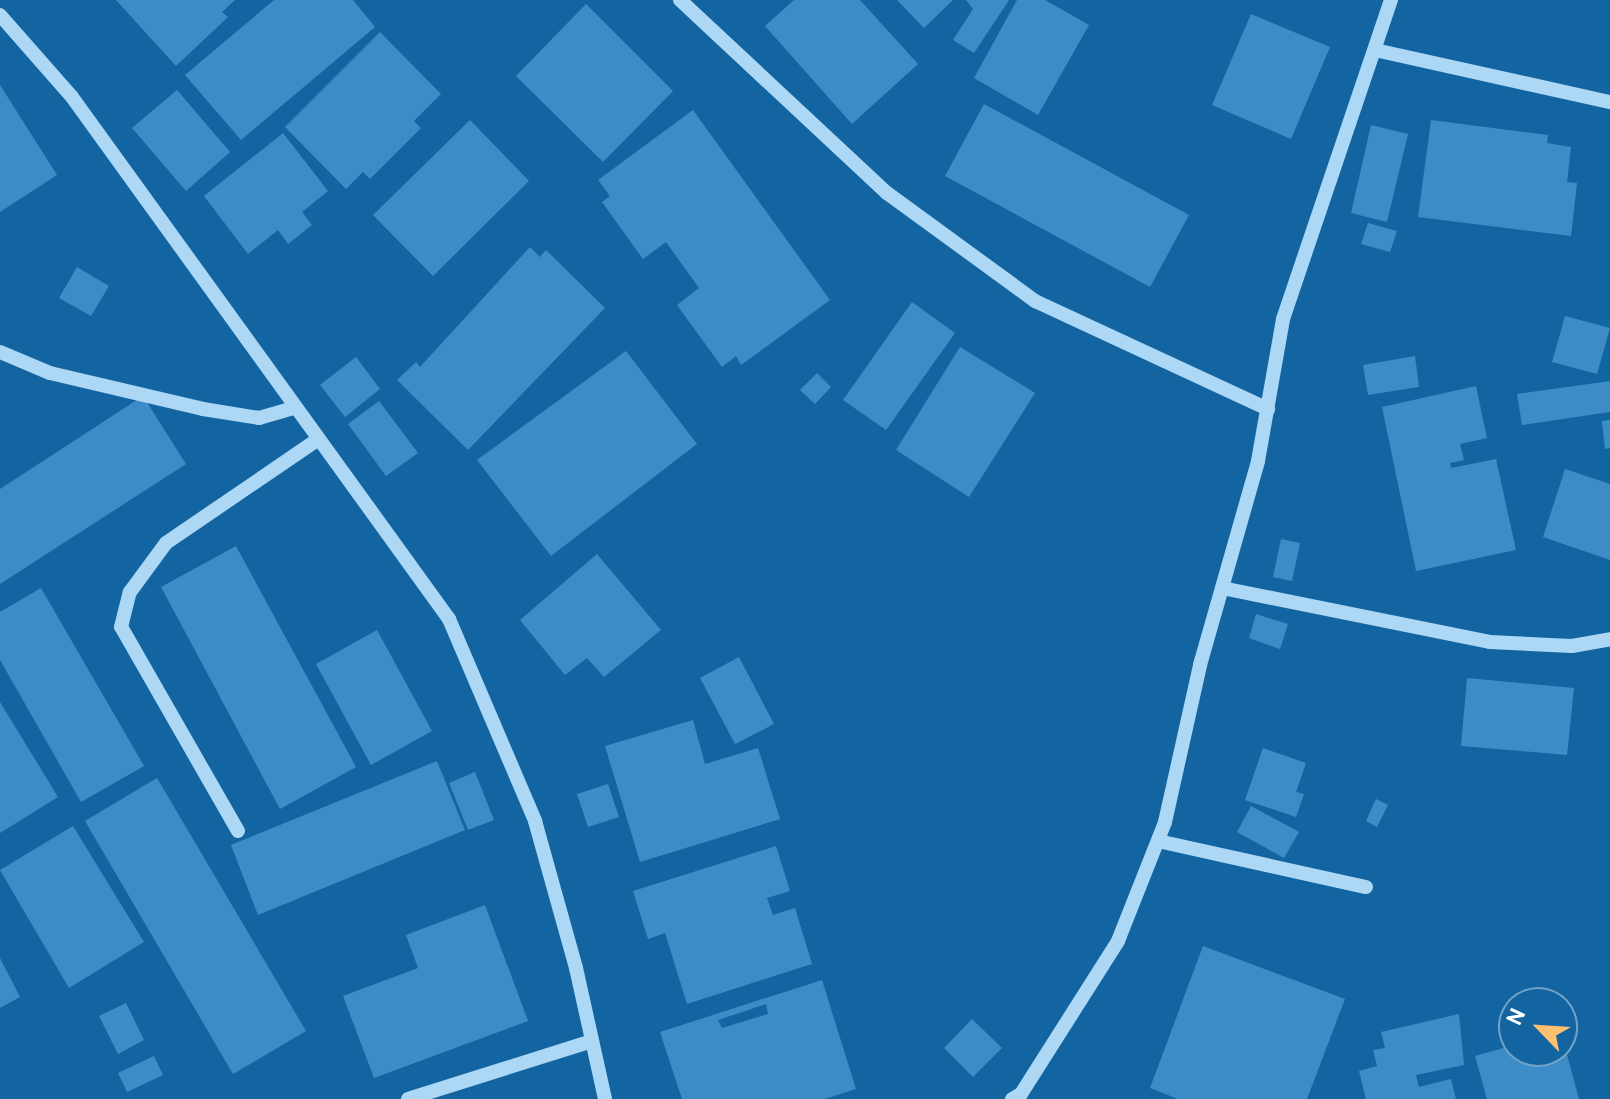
<!DOCTYPE html>
<style>
body{margin:0}
#map{position:relative;width:1610px;height:1099px;overflow:hidden;background:#1365a1;font-family:Overpass,sans-serif}
div>[style]{position:absolute}
.building>*{inset:0;background:#3c8dc7}
.minor>*{height:14px;margin:-7px;padding:0 7px;transform-origin:7px;border-radius:7px;background:#acd7f5}
span{translate:-50% -50%;white-space:nowrap;text-align:center;line-height:1.15;-webkit-text-stroke:8px #1365a1;paint-order:stroke}
.north{position:absolute;left:1498px;top:987px;width:80px;height:80px;box-sizing:border-box;background:#1365a1;border:2px solid #71a3c7;border-radius:50%;rotate:295deg;font-size:22px;font-weight:700;line-height:32px;text-align:center;color:#fff}
.north::after{content:'';display:block;margin:auto;width:28px;height:36px;background:#ffc16f;clip-path:polygon(50% 0,100% 100%,50% 72%,0 100%)}
</style>
<div id="map">
<div class="building">
<i style="clip-path:polygon(116px 0,235px 0,222px 12px,228px 17px,176px 66px)"></i>
<i style="clip-path:polygon(274px 0,353px 0,375px 27px,241px 140px,185px 75px)"></i>
<i style="clip-path:polygon(794px 0,860px 0,918px 64px,852px 124px,765px 26px)"></i>
<i style="clip-path:polygon(897px 0,953px 0,924px 28px)"></i>
<i style="clip-path:polygon(966px 0,1009px 0,974px 53px,953px 40px,973px 9px)"></i>
<i style="clip-path:polygon(1017px 0,1045px 0,1089px 25px,1038px 115px,974px 78px)"></i>
<i style="clip-path:polygon(586px 4px,673px 91px,603px 162px,516px 76px)"></i>
<i style="clip-path:polygon(1251px 14px,1330px 47px,1291px 139px,1212px 105px)"></i>
<i style="clip-path:polygon(380px 32px,441px 94px,414px 121px,421px 128px,370px 179px,363px 172px,346px 189px,285px 127px)"></i>
<i style="clip-path:polygon(0 85px,57px 175px,0 212px)"></i>
<i style="clip-path:polygon(177px 90px,230px 152px,186px 191px,132px 128px)"></i>
<i style="clip-path:polygon(984px 104px,1189px 215px,1150px 287px,945px 176px)"></i>
<i style="clip-path:polygon(693px 110px,830px 300px,741px 365px,736px 356px,722px 367px,677px 305px,699px 288px,666px 242px,643px 259px,602px 202px,610px 196px,598px 180px)"></i>
<i style="clip-path:polygon(470px 120px,529px 181px,433px 276px,373px 215px)"></i>
<i style="clip-path:polygon(1431px 120px,1548px 135px,1547px 143px,1571px 147px,1567px 182px,1577px 183px,1571px 236px,1418px 217px)"></i>
<i style="clip-path:polygon(1371px 125px,1408px 134px,1387px 222px,1351px 213px)"></i>
<i style="clip-path:polygon(283px 133px,328px 191px,302px 212px,312px 225px,288px 244px,278px 230px,248px 254px,204px 196px)"></i>
<i style="clip-path:polygon(1368px 223px,1397px 231px,1390px 252px,1361px 244px)"></i>
<i style="clip-path:polygon(530px 247px,540px 257px,546px 250px,605px 308px,468px 450px,397px 380px,416px 362px,420px 367px)"></i>
<i style="clip-path:polygon(77px 267px,109px 286px,91px 316px,59px 298px)"></i>
<i style="clip-path:polygon(912px 302px,955px 333px,886px 430px,843px 400px)"></i>
<i style="clip-path:polygon(1565px 316px,1610px 328px,1597px 374px,1552px 362px)"></i>
<i style="clip-path:polygon(960px 347px,1035px 393px,969px 497px,896px 450px)"></i>
<i style="clip-path:polygon(626px 351px,697px 444px,551px 556px,477px 460px)"></i>
<i style="clip-path:polygon(1415px 356px,1419px 387px,1368px 395px,1363px 365px)"></i>
<i style="clip-path:polygon(356px 357px,380px 389px,345px 417px,320px 385px)"></i>
<i style="clip-path:polygon(817px 373px,831px 387px,815px 404px,800px 390px)"></i>
<i style="clip-path:polygon(1610px 381px,1610px 412px,1522px 425px,1517px 394px)"></i>
<i style="clip-path:polygon(1476px 386px,1487px 438px,1460px 444px,1464px 460px,1450px 463px,1451px 468px,1496px 459px,1516px 550px,1416px 571px,1382px 407px)"></i>
<i style="clip-path:polygon(143px 396px,186px 464px,0 584px,0 489px)"></i>
<i style="clip-path:polygon(379px 401px,418px 453px,386px 476px,348px 424px)"></i>
<i style="clip-path:polygon(1610px 420px,1610px 448px,1605px 449px,1602px 421px)"></i>
<i style="clip-path:polygon(1565px 469px,1610px 484px,1610px 560px,1543px 537px)"></i>
<i style="clip-path:polygon(1281px 539px,1300px 543px,1292px 581px,1273px 577px)"></i>
<i style="clip-path:polygon(236px 546px,356px 767px,280px 809px,161px 587px)"></i>
<i style="clip-path:polygon(597px 554px,661px 630px,604px 677px,587px 658px,565px 675px,520px 620px)"></i>
<i style="clip-path:polygon(41px 588px,144px 766px,81px 802px,0 660px,0 612px)"></i>
<i style="clip-path:polygon(1256px 614px,1288px 624px,1280px 649px,1249px 638px)"></i>
<i style="clip-path:polygon(377px 630px,432px 731px,371px 765px,316px 664px)"></i>
<i style="clip-path:polygon(739px 657px,774px 724px,735px 744px,700px 678px)"></i>
<i style="clip-path:polygon(1467px 678px,1574px 688px,1567px 755px,1461px 746px)"></i>
<i style="clip-path:polygon(0 702px,58px 797px,0 833px)"></i>
<i style="clip-path:polygon(693px 720px,705px 764px,758px 748px,780px 819px,640px 862px,605px 746px)"></i>
<i style="clip-path:polygon(1263px 748px,1306px 763px,1296px 792px,1304px 794px,1296px 817px,1245px 800px)"></i>
<i style="clip-path:polygon(437px 761px,465px 830px,258px 915px,231px 845px)"></i>
<i style="clip-path:polygon(475px 772px,494px 820px,468px 830px,449px 783px)"></i>
<i style="clip-path:polygon(157px 778px,306px 1031px,233px 1074px,85px 821px)"></i>
<i style="clip-path:polygon(608px 784px,619px 817px,588px 827px,577px 794px)"></i>
<i style="clip-path:polygon(1376px 799px,1388px 805px,1377px 827px,1366px 821px)"></i>
<i style="clip-path:polygon(1251px 806px,1299px 832px,1284px 858px,1237px 832px)"></i>
<i style="clip-path:polygon(73px 826px,144px 942px,69px 988px,0 870px)"></i>
<i style="clip-path:polygon(776px 846px,790px 891px,767px 898px,773px 915px,795px 908px,812px 964px,687px 1004px,665px 933px,648px 939px,633px 891px)"></i>
<i style="clip-path:polygon(485px 905px,528px 1021px,374px 1078px,343px 996px,418px 968px,406px 935px)"></i>
<i style="clip-path:polygon(1203px 946px,1345px 999px,1307px 1099px,1178px 1099px,1150px 1088px)"></i>
<i style="clip-path:polygon(0 958px,20px 997px,0 1008px)"></i>
<i style="clip-path:polygon(evenodd,822px 980px,856px 1089px,825px 1099px,682px 1099px,660px 1032px,822px 980px,766px 1004px,768px 1014px,722px 1028px,718px 1020px,766px 1004px)"></i>
<i style="clip-path:polygon(126px 1003px,144px 1040px,118px 1054px,99px 1016px)"></i>
<i style="clip-path:polygon(1459px 1014px,1464px 1065px,1416px 1075px,1419px 1087px,1451px 1079px,1456px 1099px,1366px 1099px,1359px 1071px,1377px 1066px,1373px 1050px,1385px 1048px,1381px 1032px)"></i>
<i style="clip-path:polygon(972px 1019px,1002px 1048px,973px 1077px,944px 1048px)"></i>
<i style="clip-path:polygon(1563px 1040px,1579px 1099px,1487px 1099px,1475px 1056px,1514px 1045px,1514px 1051px,1562px 1051px)"></i>
<i style="clip-path:polygon(154px 1056px,163px 1075px,127px 1092px,118px 1073px)"></i>
</div>
<div class="minor">
<i style="left:680px;top:0;width:283px;rotate:43deg"></i>
<i style="left:887px;top:193px;width:183px;rotate:36.1deg"></i>
<i style="left:1035px;top:301px;width:257px;rotate:24.9deg"></i>
<i style="left:0;top:15px;width:109px;rotate:48.7deg"></i>
<i style="left:72px;top:97px;width:644px;rotate:54.16deg"></i>
<i style="left:449px;top:619px;width:220px;rotate:66.9deg"></i>
<i style="left:535px;top:821px;width:153px;rotate:74.4deg"></i>
<i style="left:576px;top:968px;width:134px;rotate:77.5deg"></i>
<i style="left:1375px;top:50px;width:241px;rotate:12.5deg"></i>
<i style="left:0;top:352px;width:54px;rotate:22.8deg"></i>
<i style="left:50px;top:373px;width:157px;rotate:13.2deg"></i>
<i style="left:203px;top:409px;width:57px;rotate:9.1deg"></i>
<i style="left:259px;top:418px;width:35px;rotate:-16deg"></i>
<i style="left:1222px;top:588px;width:273px;rotate:11.4deg"></i>
<i style="left:1490px;top:642px;width:82px;rotate:2.8deg"></i>
<i style="left:1572px;top:646px;width:39px;rotate:-10deg"></i>
<i style="left:238px;top:831px;width:235px;rotate:-119.8deg"></i>
<i style="left:121px;top:627px;width:36px;rotate:-76deg"></i>
<i style="left:130px;top:592px;width:61px;rotate:-53.7deg"></i>
<i style="left:166px;top:543px;width:183px;rotate:-34.3deg"></i>
<i style="left:1158px;top:841px;width:213px;rotate:12.5deg"></i>
<i style="left:408px;top:1099px;width:193px;rotate:-17.5deg"></i>
<i style="left:1012px;top:1099px;width:10px;rotate:-29deg"></i>
<i style="left:1021px;top:1094px;width:181px;rotate:-57.6deg"></i>
<i style="left:1118px;top:941px;width:128px;rotate:-68.4deg"></i>
<i style="left:1165px;top:822px;width:161px;rotate:-77.4deg"></i>
<i style="left:1200px;top:665px;width:212px;rotate:-74.1deg"></i>
<i style="left:1258px;top:461px;width:144px;rotate:-80deg"></i>
<i style="left:1283px;top:319px;width:337px;rotate:-71.3deg"></i>
</div>
<div class="north">N</div>
</div>
